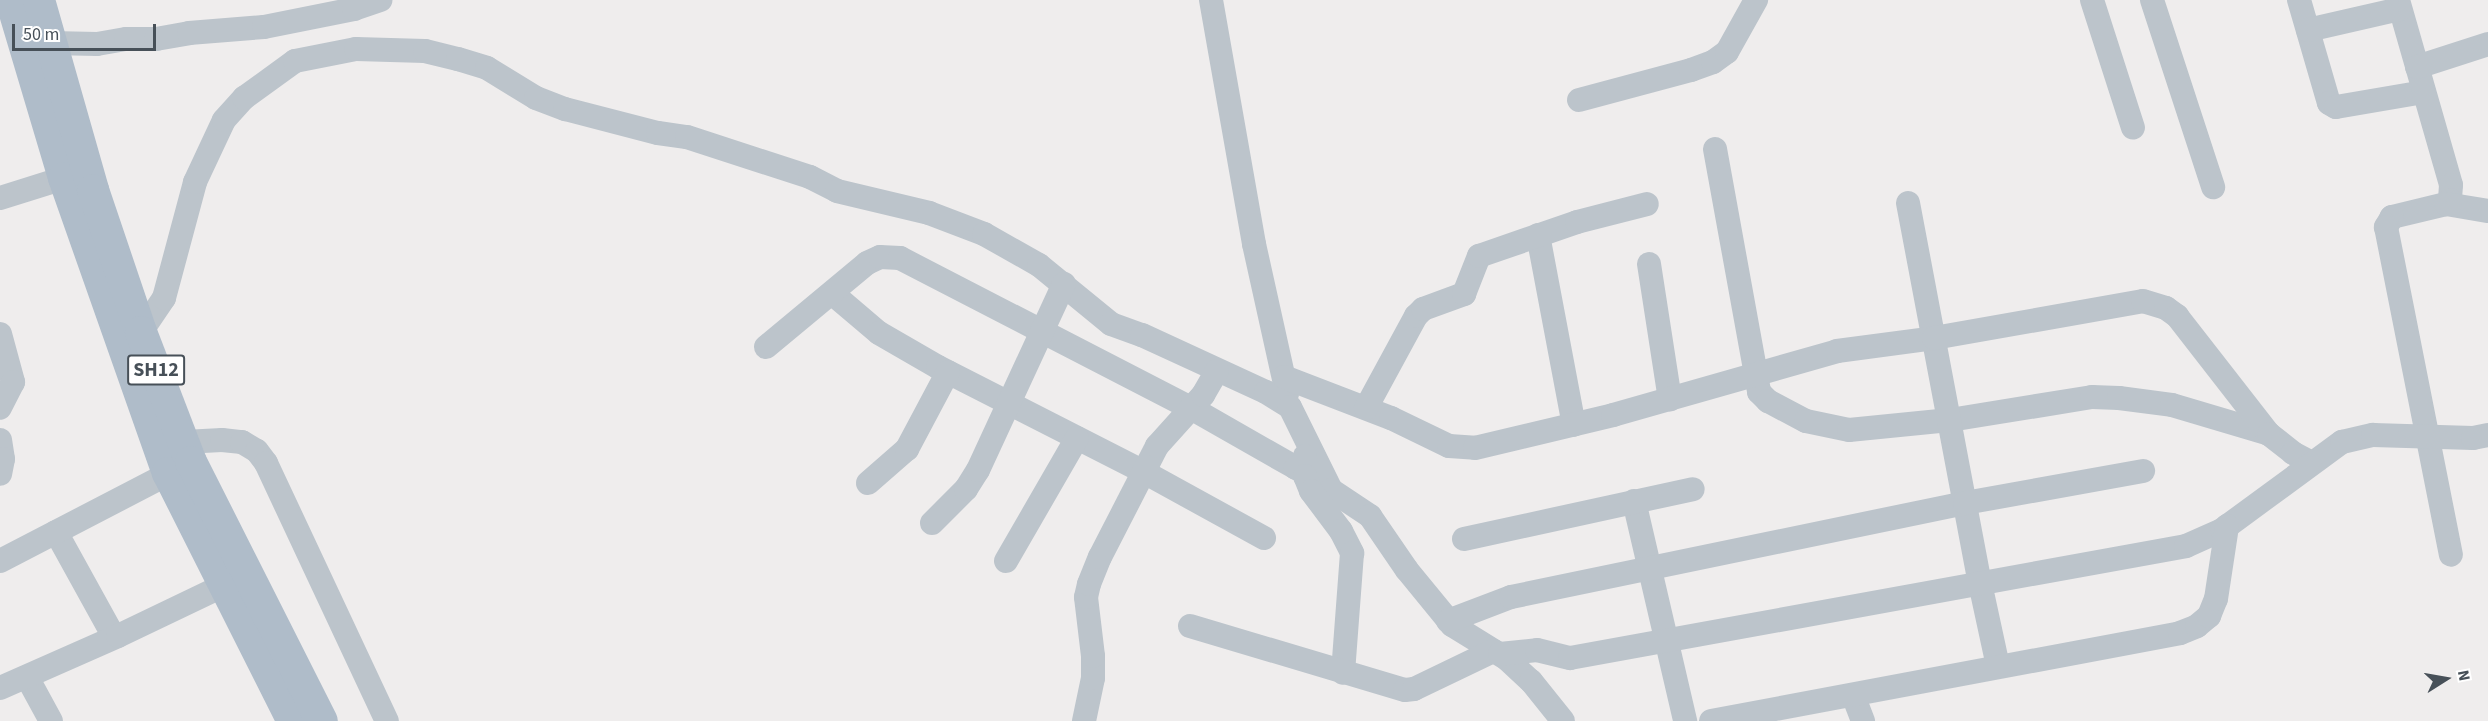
<!DOCTYPE html>
<style>
body{margin:0}
#map{position:relative;width:2488px;height:721px;overflow:hidden;background:#efeded;font-family:"Source Sans 3",sans-serif}
div>[style]{position:absolute}
.minor>*{height:24px;margin:-12px;padding:0 12px;transform-origin:12px;border-radius:12px;background:#bcc4cb}
.major>*{height:32px;margin:-16px;padding:0 16px;transform-origin:16px;border-radius:16px;background:#afbcc9}
span{translate:-50% -50%;white-space:nowrap;text-align:center;line-height:1.15;-webkit-text-stroke:4.5px #fff;paint-order:stroke}
.shield-label span{padding:2px 4px;background:#fff;border:2px solid;border-radius:4px;-webkit-text-stroke-width:0}
.shield-label{font-size:20px;color:#475058;font-weight:700}
.north{position:absolute;left:2416px;top:649px;width:60px;height:60px;-webkit-text-stroke:4px #fff;paint-order:stroke;rotate:79deg;font-size:16px;font-weight:700;line-height:24px;text-align:center;color:#475058}
.north::after{content:'';display:block;margin:auto;width:21px;height:27px;background:#475058;clip-path:polygon(50% 0,100% 100%,50% 72%,0 100%)}
.scale{position:absolute;left:12px;top:24px;width:144px;height:27px;box-sizing:border-box;border:3px solid #475058;border-top:0;padding-left:8px;font-size:18px;line-height:21px;white-space:nowrap;color:#475058;-webkit-text-stroke:4px #fff;paint-order:stroke}
</style>
<div id="map">
<div class="minor">
<i style="left:1211px;top:0;width:248px;rotate:80deg"></i>
<i style="left:1254px;top:244px;width:153px;rotate:77.5deg"></i>
<i style="left:2092px;top:0;width:134px;rotate:72.2deg"></i>
<i style="left:2152px;top:0;width:197px;rotate:71.9deg"></i>
<i style="left:2299px;top:0;width:107px;rotate:73.8deg"></i>
<i style="left:2329px;top:103px;width:8px;rotate:30deg"></i>
<i style="left:2336px;top:107px;width:89px;rotate:-9.7deg"></i>
<i style="left:2398px;top:0;width:192px;rotate:74deg"></i>
<i style="left:2451px;top:185px;width:15px;rotate:94deg"></i>
<i style="left:2450px;top:200px;width:6px;rotate:135deg"></i>
<i style="left:2446px;top:204px;width:56px;rotate:166.5deg"></i>
<i style="left:2392px;top:217px;width:12px;rotate:121deg"></i>
<i style="left:2386px;top:227px;width:334px;rotate:78.8deg"></i>
<i style="left:2308px;top:30px;width:94px;rotate:-12.9deg"></i>
<i style="left:51px;top:43px;width:46px;rotate:1.2deg"></i>
<i style="left:97px;top:44px;width:29px;rotate:-10deg"></i>
<i style="left:126px;top:39px;width:30px"></i>
<i style="left:156px;top:39px;width:34px;rotate:-10deg"></i>
<i style="left:189px;top:33px;width:75px;rotate:-4.6deg"></i>
<i style="left:264px;top:27px;width:92px;rotate:-11.3deg"></i>
<i style="left:354px;top:9px;width:28px;rotate:-19deg"></i>
<i style="left:2417px;top:67px;width:75px;rotate:-17.9deg"></i>
<i style="left:1579px;top:100px;width:116px;rotate:-15deg"></i>
<i style="left:1691px;top:70px;width:23px;rotate:-20deg"></i>
<i style="left:1713px;top:62px;width:17px;rotate:-36deg"></i>
<i style="left:1727px;top:52px;width:60px;rotate:-60.9deg"></i>
<i style="left:1715px;top:149px;width:247px;rotate:79.7deg"></i>
<i style="left:1759px;top:392px;width:13px;rotate:45deg"></i>
<i style="left:1768px;top:401px;width:43px;rotate:27.8deg"></i>
<i style="left:1806px;top:421px;width:44px;rotate:11.8deg"></i>
<i style="left:1849px;top:430px;width:101px;rotate:-5.7deg"></i>
<i style="left:1950px;top:420px;width:144px;rotate:-9.2deg"></i>
<i style="left:2092px;top:397px;width:27px;rotate:2deg"></i>
<i style="left:2119px;top:398px;width:53px;rotate:7.5deg"></i>
<i style="left:2172px;top:405px;width:101px;rotate:16.6deg"></i>
<i style="left:0;top:198px;width:67px;rotate:-17.4deg"></i>
<i style="left:1908px;top:203px;width:387px;rotate:79.3deg"></i>
<i style="left:1980px;top:583px;width:85px;rotate:77.8deg"></i>
<i style="left:2446px;top:204px;width:43px;rotate:9.5deg"></i>
<i style="left:1538px;top:235px;width:193px;rotate:79.3deg"></i>
<i style="left:1649px;top:264px;width:137px;rotate:81.2deg"></i>
<i style="left:833px;top:294px;width:60px;rotate:40.3deg"></i>
<i style="left:879px;top:333px;width:68px;rotate:30deg"></i>
<i style="left:938px;top:367px;width:231px;rotate:27deg"></i>
<i style="left:1144px;top:472px;width:137px;rotate:28.8deg"></i>
<i style="left:141px;top:332px;width:41px;rotate:-55.9deg"></i>
<i style="left:164px;top:298px;width:120px;rotate:-75deg"></i>
<i style="left:195px;top:182px;width:68px;rotate:-64.9deg"></i>
<i style="left:224px;top:120px;width:30px;rotate:-48deg"></i>
<i style="left:244px;top:98px;width:63px;rotate:-36deg"></i>
<i style="left:295px;top:61px;width:62px;rotate:-11.1deg"></i>
<i style="left:356px;top:49px;width:69px;rotate:1.7deg"></i>
<i style="left:425px;top:51px;width:34px;rotate:14deg"></i>
<i style="left:458px;top:59px;width:30px;rotate:17deg"></i>
<i style="left:487px;top:68px;width:57px;rotate:31.5deg"></i>
<i style="left:536px;top:98px;width:31px;rotate:21deg"></i>
<i style="left:565px;top:109px;width:96px;rotate:14.5deg"></i>
<i style="left:658px;top:133px;width:29px;rotate:8deg"></i>
<i style="left:687px;top:137px;width:129px;rotate:18deg"></i>
<i style="left:810px;top:177px;width:30px;rotate:27deg"></i>
<i style="left:837px;top:191px;width:95px;rotate:13.4deg"></i>
<i style="left:929px;top:213px;width:59px;rotate:20.9deg"></i>
<i style="left:984px;top:234px;width:63px;rotate:29.4deg"></i>
<i style="left:1039px;top:265px;width:93px;rotate:39.3deg"></i>
<i style="left:1111px;top:324px;width:33px;rotate:20deg"></i>
<i style="left:1142px;top:335px;width:136px;rotate:24.7deg"></i>
<i style="left:1266px;top:392px;width:28px;rotate:32deg"></i>
<i style="left:1290px;top:407px;width:93px;rotate:63.7deg"></i>
<i style="left:1331px;top:490px;width:47px;rotate:33.7deg"></i>
<i style="left:1370px;top:516px;width:65px;rotate:55.6deg"></i>
<i style="left:1407px;top:570px;width:71px;rotate:50.7deg"></i>
<i style="left:1452px;top:625px;width:65px;rotate:31.7deg"></i>
<i style="left:1507px;top:659px;width:33px;rotate:43deg"></i>
<i style="left:1531px;top:681px;width:51px;rotate:51.3deg"></i>
<i style="left:0;top:334px;width:50px;rotate:74.8deg"></i>
<i style="left:13px;top:382px;width:29px;rotate:117deg"></i>
<i style="left:766px;top:347px;width:131px;rotate:-39.7deg"></i>
<i style="left:867px;top:263px;width:14px;rotate:-25deg"></i>
<i style="left:880px;top:257px;width:20px;rotate:3deg"></i>
<i style="left:900px;top:258px;width:327px;rotate:27.3deg"></i>
<i style="left:1191px;top:408px;width:121px;rotate:29.7deg"></i>
<i style="left:1296px;top:468px;width:9px;rotate:18deg"></i>
<i style="left:1284px;top:377px;width:115px;rotate:21deg"></i>
<i style="left:1391px;top:418px;width:64px;rotate:25.8deg"></i>
<i style="left:1449px;top:446px;width:26px;rotate:4deg"></i>
<i style="left:1475px;top:448px;width:142px;rotate:-13.4deg"></i>
<i style="left:1613px;top:415px;width:233px;rotate:-15.9deg"></i>
<i style="left:1837px;top:351px;width:98px;rotate:-7.6deg"></i>
<i style="left:1934px;top:338px;width:212px;rotate:-10deg"></i>
<i style="left:2143px;top:301px;width:24px;rotate:17deg"></i>
<i style="left:2166px;top:308px;width:14px;rotate:36deg"></i>
<i style="left:2177px;top:316px;width:150px;rotate:52.1deg"></i>
<i style="left:2269px;top:434px;width:31px;rotate:38deg"></i>
<i style="left:2293px;top:453px;width:21px;rotate:28deg"></i>
<i style="left:1366px;top:408px;width:105px;rotate:-61.5deg"></i>
<i style="left:1416px;top:316px;width:10px;rotate:-45deg"></i>
<i style="left:1423px;top:309px;width:44px;rotate:-20.1deg"></i>
<i style="left:1464px;top:294px;width:41px;rotate:-68.5deg"></i>
<i style="left:1479px;top:256px;width:104px;rotate:-19.1deg"></i>
<i style="left:1577px;top:222px;width:72px;rotate:-14.4deg"></i>
<i style="left:0;top:440px;width:19px;rotate:81deg"></i>
<i style="left:3px;top:459px;width:15px;rotate:101deg"></i>
<i style="left:184px;top:442px;width:38px;rotate:-3deg"></i>
<i style="left:222px;top:440px;width:20px;rotate:6deg"></i>
<i style="left:242px;top:442px;width:17px;rotate:31deg"></i>
<i style="left:257px;top:451px;width:15px;rotate:53deg"></i>
<i style="left:266px;top:463px;width:285px;rotate:64.9deg"></i>
<i style="left:1305px;top:456px;width:20px;rotate:90deg"></i>
<i style="left:1305px;top:476px;width:16px;rotate:68deg"></i>
<i style="left:1311px;top:491px;width:50px;rotate:53.1deg"></i>
<i style="left:1341px;top:531px;width:25px;rotate:63deg"></i>
<i style="left:1352px;top:553px;width:120px;rotate:94.3deg"></i>
<i style="left:868px;top:483px;width:52px;rotate:-41.1deg"></i>
<i style="left:907px;top:449px;width:87px;rotate:-62deg"></i>
<i style="left:1634px;top:501px;width:226px;rotate:76.9deg"></i>
<i style="left:932px;top:523px;width:48px;rotate:-45deg"></i>
<i style="left:966px;top:489px;width:22px;rotate:-58deg"></i>
<i style="left:978px;top:470px;width:205px;rotate:-65.2deg"></i>
<i style="left:56px;top:532px;width:120px;rotate:61.1deg"></i>
<i style="left:1464px;top:539px;width:234px;rotate:-12.3deg"></i>
<i style="left:0;top:561px;width:206px;rotate:-27.4deg"></i>
<i style="left:1006px;top:561px;width:142px;rotate:-60deg"></i>
<i style="left:1448px;top:621px;width:67px;rotate:-20.9deg"></i>
<i style="left:1511px;top:597px;width:464px;rotate:-11.7deg"></i>
<i style="left:1965px;top:503px;width:181px;rotate:-10.2deg"></i>
<i style="left:1190px;top:626px;width:224px;rotate:16.6deg"></i>
<i style="left:1405px;top:690px;width:9px;rotate:-6deg"></i>
<i style="left:1414px;top:689px;width:88px;rotate:-25.7deg"></i>
<i style="left:1500px;top:654px;width:37px;rotate:-6deg"></i>
<i style="left:1537px;top:650px;width:34px;rotate:14deg"></i>
<i style="left:1570px;top:658px;width:626px;rotate:-10.3deg"></i>
<i style="left:2186px;top:546px;width:39px;rotate:-24deg"></i>
<i style="left:2222px;top:530px;width:149px;rotate:-36.3deg"></i>
<i style="left:2342px;top:442px;width:32px;rotate:-13deg"></i>
<i style="left:2373px;top:435px;width:100px;rotate:1.7deg"></i>
<i style="left:2473px;top:438px;width:15px;rotate:-11deg"></i>
<i style="left:27px;top:677px;width:50px;rotate:61.4deg"></i>
<i style="left:0;top:688px;width:129px;rotate:-23.8deg"></i>
<i style="left:118px;top:636px;width:134px;rotate:-25.6deg"></i>
<i style="left:1853px;top:695px;width:28px;rotate:69deg"></i>
<i style="left:1084px;top:721px;width:44px;rotate:-78.2deg"></i>
<i style="left:1093px;top:678px;width:22px;rotate:-90deg"></i>
<i style="left:1093px;top:656px;width:59px;rotate:-96.8deg"></i>
<i style="left:1086px;top:597px;width:13px;rotate:-77deg"></i>
<i style="left:1089px;top:584px;width:29px;rotate:-68deg"></i>
<i style="left:1100px;top:557px;width:125px;rotate:-62.8deg"></i>
<i style="left:1157px;top:446px;width:69px;rotate:-48deg"></i>
<i style="left:1203px;top:395px;width:28px;rotate:-60deg"></i>
<i style="left:1711px;top:721px;width:477px;rotate:-10.6deg"></i>
<i style="left:2180px;top:633px;width:18px;rotate:-22deg"></i>
<i style="left:2197px;top:626px;width:16px;rotate:-40deg"></i>
<i style="left:2209px;top:616px;width:18px;rotate:-68deg"></i>
<i style="left:2216px;top:599px;width:74px;rotate:-81.4deg"></i>
</div>
<div class="major">
<i style="left:11px;top:0;width:186px;rotate:73.4deg"></i>
<i style="left:64px;top:178px;width:313px;rotate:70.6deg"></i>
<i style="left:168px;top:473px;width:278px;rotate:63.3deg"></i>
<i style="left:39px;top:0;width:198px;rotate:74.1deg"></i>
<i style="left:93px;top:190px;width:150px;rotate:71.3deg"></i>
<i style="left:141px;top:332px;width:139px;rotate:69deg"></i>
<i style="left:191px;top:462px;width:290px;rotate:63.2deg"></i>
</div>
<div class="shield-label">
<span style="left:156px;top:370px">SH12</span>
</div>
<div class="north">N</div>
<div class="scale">50 m</div>
</div>
